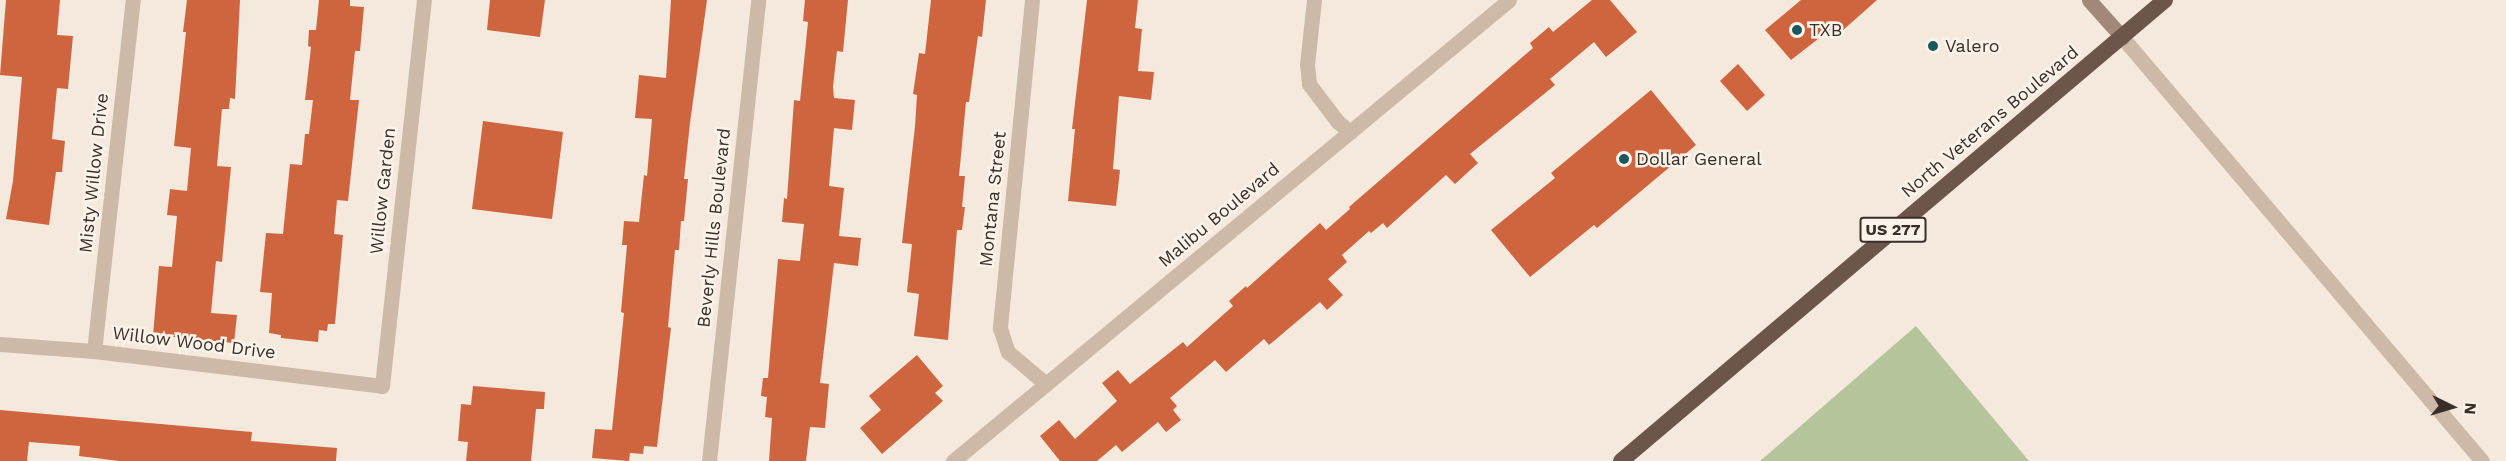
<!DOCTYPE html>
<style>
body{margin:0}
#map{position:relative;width:2506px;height:461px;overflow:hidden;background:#f4e9dc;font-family:"Work Sans",sans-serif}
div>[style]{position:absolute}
.green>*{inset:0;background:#b6c49b}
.building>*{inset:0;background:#cf653f}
.minor>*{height:15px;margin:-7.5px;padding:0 7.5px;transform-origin:7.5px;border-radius:7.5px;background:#cdb9a7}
.secondary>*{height:15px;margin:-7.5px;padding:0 7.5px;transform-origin:7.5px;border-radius:7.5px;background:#a18878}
.trunk>*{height:16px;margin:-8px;padding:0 8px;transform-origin:8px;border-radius:8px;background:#6c564b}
.dots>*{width:16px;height:16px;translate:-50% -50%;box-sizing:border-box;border:3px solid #fbf3e9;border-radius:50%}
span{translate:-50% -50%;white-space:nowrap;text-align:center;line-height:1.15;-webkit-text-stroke:5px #fbf3e9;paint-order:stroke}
.shield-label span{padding:2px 4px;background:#fbf3e9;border:2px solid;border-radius:4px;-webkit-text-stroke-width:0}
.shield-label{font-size:16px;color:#392e28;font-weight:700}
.poi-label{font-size:18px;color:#392e28}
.left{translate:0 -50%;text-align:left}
.street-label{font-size:18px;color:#392e28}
.north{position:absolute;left:2422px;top:377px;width:60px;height:60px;-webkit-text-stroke:4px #fbf3e9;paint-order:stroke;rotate:95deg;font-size:16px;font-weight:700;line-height:24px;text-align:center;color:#392e28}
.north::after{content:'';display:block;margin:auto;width:21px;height:27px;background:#392e28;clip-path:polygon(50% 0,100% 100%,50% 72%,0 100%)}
</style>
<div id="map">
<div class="green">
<i style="clip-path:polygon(1916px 326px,2029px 461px,1760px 461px)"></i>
</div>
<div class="building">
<i style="clip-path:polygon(6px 0,60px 0,57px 35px,73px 36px,68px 89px,57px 88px,52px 139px,65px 141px,62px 172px,56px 172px,49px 225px,6px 219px,13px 181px,22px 77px,0 75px)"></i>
<i style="clip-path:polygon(187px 0,240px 0,235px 99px,230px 98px,229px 109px,222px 109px,217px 166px,231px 167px,222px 262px,216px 261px,211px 313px,237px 315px,234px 343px,153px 335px,159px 266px,172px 267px,177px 216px,167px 215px,170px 189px,187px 191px,191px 148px,174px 146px,186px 32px,183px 32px)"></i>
<i style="clip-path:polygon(319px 0,350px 0,350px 6px,364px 7px,360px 51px,355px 51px,350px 100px,359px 100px,348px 201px,337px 200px,334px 234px,343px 235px,335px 324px,328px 324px,327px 331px,319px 330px,318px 342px,281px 338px,281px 335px,269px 333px,272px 293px,260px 292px,266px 233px,283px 234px,290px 164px,302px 165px,305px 134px,309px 134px,313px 100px,305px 100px,311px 47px,308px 46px,309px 30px,316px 30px)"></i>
<i style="clip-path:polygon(490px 0,545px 0,540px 37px,487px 30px)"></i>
<i style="clip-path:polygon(671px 0,707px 0,690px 123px,684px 179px,688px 179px,684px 221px,681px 221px,679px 250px,675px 250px,668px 327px,671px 328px,657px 447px,644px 446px,643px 454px,630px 453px,629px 461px,592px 458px,595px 429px,612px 430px,624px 313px,621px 312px,627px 245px,622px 245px,624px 221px,639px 222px,644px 175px,647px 176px,652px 119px,635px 118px,639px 75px,666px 78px)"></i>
<i style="clip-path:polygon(805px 0,848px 0,843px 52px,837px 51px,833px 87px,834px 98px,855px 100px,852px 130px,834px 128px,829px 186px,844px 188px,839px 236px,861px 238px,858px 266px,834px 263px,820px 383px,829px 384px,825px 428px,810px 427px,806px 461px,769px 461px,772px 418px,765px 417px,767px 397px,761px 396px,763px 378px,768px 378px,778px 259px,800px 261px,804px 224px,782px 222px,784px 198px,787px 199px,794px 100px,800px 101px,808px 22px,803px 21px)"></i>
<i style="clip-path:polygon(931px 0,986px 0,982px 37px,978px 36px,969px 102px,966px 102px,959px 176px,965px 176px,962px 207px,965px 207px,962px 230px,957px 230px,948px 340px,914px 336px,919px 294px,907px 292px,912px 244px,902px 243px,915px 126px,917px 95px,913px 94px,919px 53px,925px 54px)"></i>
<i style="clip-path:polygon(1087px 0,1138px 0,1135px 28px,1142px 29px,1138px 71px,1154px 72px,1151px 100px,1119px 96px,1113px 169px,1120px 170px,1116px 206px,1068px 201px,1075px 129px,1072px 129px)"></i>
<i style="clip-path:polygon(1592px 0,1610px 0,1637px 32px,1606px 57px,1594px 42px,1550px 79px,1555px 85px,1470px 154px,1478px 163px,1455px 184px,1446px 175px,1387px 228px,1383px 223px,1371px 233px,1369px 231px,1342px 255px,1347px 262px,1328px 279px,1343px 295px,1327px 310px,1320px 302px,1269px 345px,1264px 339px,1226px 372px,1215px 360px,1170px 398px,1177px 406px,1173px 410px,1181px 420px,1166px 432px,1158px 422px,1122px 452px,1116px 445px,1097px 461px,1060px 461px,1040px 436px,1059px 420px,1075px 439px,1117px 401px,1102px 383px,1118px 370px,1130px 384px,1183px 342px,1187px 347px,1233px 306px,1229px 301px,1246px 286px,1247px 288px,1320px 223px,1326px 230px,1350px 209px,1349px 207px,1533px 48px,1530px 43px,1549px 27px,1553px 32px)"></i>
<i style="clip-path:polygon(1801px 0,1877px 0,1842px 31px,1836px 25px,1791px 60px,1765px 30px)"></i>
<i style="clip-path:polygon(1738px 64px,1765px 95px,1747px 111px,1720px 81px)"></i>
<i style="clip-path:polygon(1651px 90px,1696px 145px,1597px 228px,1594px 225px,1530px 277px,1491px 230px,1555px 178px,1551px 173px)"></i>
<i style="clip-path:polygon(483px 121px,563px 132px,552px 219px,472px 209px)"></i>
<i style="clip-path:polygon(917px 355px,943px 386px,935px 393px,943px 401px,882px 454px,860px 428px,881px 410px,869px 396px)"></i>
<i style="clip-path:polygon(473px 386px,545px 392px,544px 409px,536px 409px,531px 461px,466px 461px,468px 442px,458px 441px,461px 404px,471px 405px)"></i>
<i style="clip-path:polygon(0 410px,252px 432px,251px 441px,337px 448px,336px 461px,119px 461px,79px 456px,80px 446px,29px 442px,27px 461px,0 461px)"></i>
</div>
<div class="minor">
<i style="left:1032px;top:0;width:330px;rotate:95.6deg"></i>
<i style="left:1000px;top:328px;width:25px;rotate:72deg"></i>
<i style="left:1008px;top:352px;width:50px;rotate:40.1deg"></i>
<i style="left:1314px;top:0;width:64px;rotate:96.2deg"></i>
<i style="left:1307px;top:64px;width:20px;rotate:84deg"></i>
<i style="left:1309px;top:84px;width:48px;rotate:52.7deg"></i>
<i style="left:1338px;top:122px;width:16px;rotate:40deg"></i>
<i style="left:2122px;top:37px;width:556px;rotate:49.67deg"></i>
<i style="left:0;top:344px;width:94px;rotate:4.3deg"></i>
<i style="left:94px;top:351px;width:290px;rotate:6.9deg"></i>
<i style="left:382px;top:386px;width:388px;rotate:-83.8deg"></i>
<i style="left:94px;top:351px;width:353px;rotate:-83.7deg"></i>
<i style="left:709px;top:461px;width:464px;rotate:-83.9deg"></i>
<i style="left:953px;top:461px;width:722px;rotate:-39.66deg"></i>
</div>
<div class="secondary">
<i style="left:2089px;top:0;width:50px;rotate:48.3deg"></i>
</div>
<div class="trunk">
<i style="left:1621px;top:461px;width:713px;rotate:-40.28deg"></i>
</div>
<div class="dots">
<i style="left:1797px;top:30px;background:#1a585e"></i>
<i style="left:1933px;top:46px;background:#1a585e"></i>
<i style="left:1624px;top:159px;background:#1a585e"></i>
</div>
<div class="shield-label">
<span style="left:1893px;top:230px">US 277</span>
</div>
<div class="poi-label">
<span class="left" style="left:1809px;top:30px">TXB</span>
<span class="left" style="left:1945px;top:46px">Valero</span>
<span class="left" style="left:1636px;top:159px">Dollar General</span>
</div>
<div class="street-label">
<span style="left:1990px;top:122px;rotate:-40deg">North Veterans Boulevard</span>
<span style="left:94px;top:173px;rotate:-84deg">Misty Willow Drive</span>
<span style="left:383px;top:191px;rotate:-84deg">Willow Garden</span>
<span style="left:993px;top:199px;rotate:-84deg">Montana Street</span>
<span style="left:1219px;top:215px;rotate:-40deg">Malibu Boulevard</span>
<span style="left:714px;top:228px;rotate:-84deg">Beverly Hills Boulevard</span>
<span style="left:194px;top:343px;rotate:7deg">Willow Wood Drive</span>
</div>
<div class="north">N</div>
</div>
